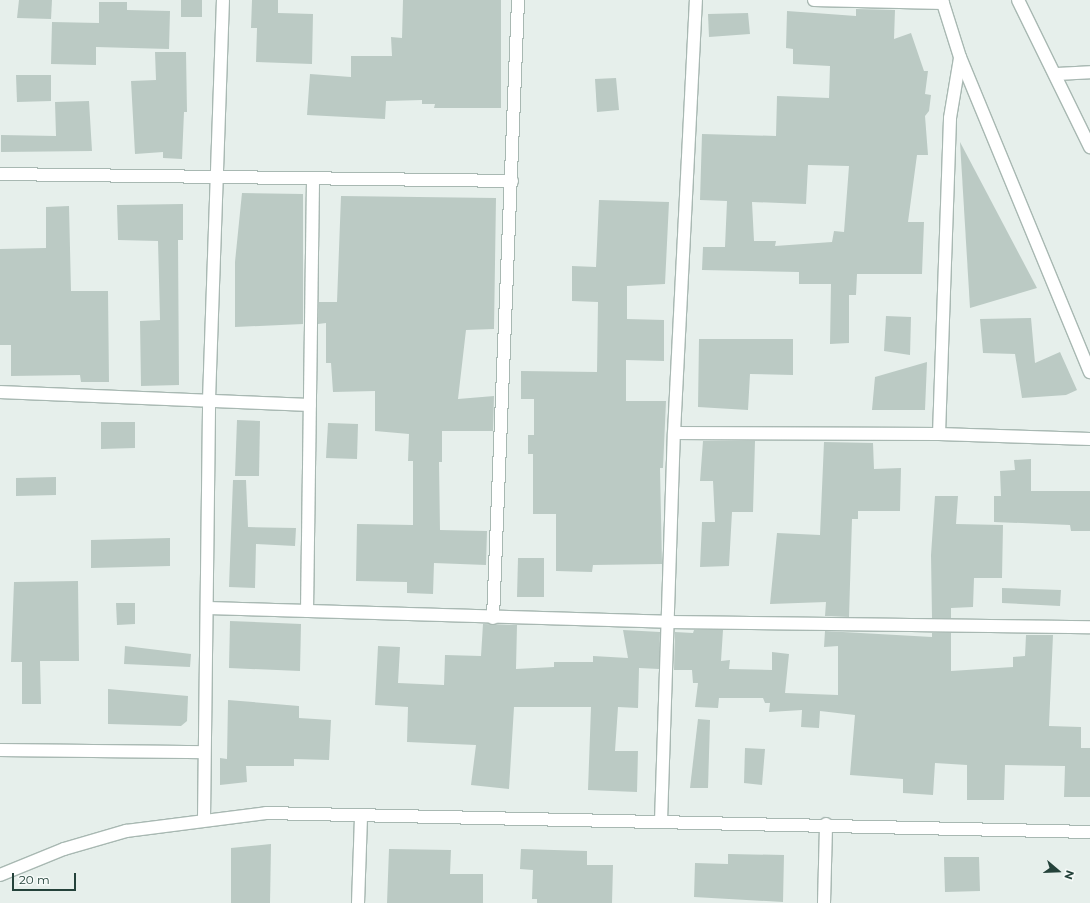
<!DOCTYPE html>
<style>
body{margin:0}
#map{position:relative;width:1090px;height:903px;overflow:hidden;background:#e6efeb;font-family:Montserrat,sans-serif}
div>[style]{position:absolute}
.building>*{inset:0;background:#bbcac4}
.roads{filter:drop-shadow(1px 0 #a8b8b2) drop-shadow(-1px 0 #a8b8b2) drop-shadow(0 1px #a8b8b2) drop-shadow(0 -1px #a8b8b2)}
.minor>*{height:12px;margin:-6px;padding:0 6px;transform-origin:6px;border-radius:6px;background:#fff}
.tertiary>*{height:12px;margin:-6px;padding:0 6px;transform-origin:6px;border-radius:6px;background:#fff}
.secondary>*{height:12px;margin:-6px;padding:0 6px;transform-origin:6px;border-radius:6px;background:#fff}
span{translate:-50% -50%;white-space:nowrap;text-align:center;line-height:1.15;-webkit-text-stroke:4px #f7fbf9;paint-order:stroke}
.north{position:absolute;left:1038px;top:851px;width:40px;height:40px;-webkit-text-stroke:3px #f7fbf9;paint-order:stroke;rotate:109deg;font-size:11px;font-weight:700;line-height:16px;text-align:center;color:#24423a}
.north::after{content:'';display:block;margin:auto;width:14px;height:18px;background:#24423a;clip-path:polygon(50% 0,100% 100%,50% 72%,0 100%)}
.scale{position:absolute;left:12px;top:873px;width:64px;height:18px;box-sizing:border-box;border:2px solid #24423a;border-top:0;padding-left:5px;font-size:12px;line-height:14px;white-space:nowrap;color:#24423a;-webkit-text-stroke:3px #f7fbf9;paint-order:stroke}
</style>
<div id="map">
<div class="building">
<i style="clip-path:polygon(19px 0,52px 0,51px 19px,17px 18px)"></i>
<i style="clip-path:polygon(181px 0,202px 0,202px 17px,181px 17px)"></i>
<i style="clip-path:polygon(252px 0,278px 0,278px 13px,313px 14px,312px 64px,256px 62px,257px 28px,251px 28px)"></i>
<i style="clip-path:polygon(403px 0,501px 0,501px 108px,434px 108px,435px 104px,422px 104px,422px 100px,386px 101px,385px 119px,307px 115px,310px 74px,351px 77px,351px 56px,392px 56px,391px 37px,402px 38px)"></i>
<i style="clip-path:polygon(99px 2px,127px 2px,127px 10px,170px 11px,169px 49px,96px 47px,96px 65px,51px 64px,52px 22px,99px 23px)"></i>
<i style="clip-path:polygon(evenodd,856px 9px,895px 10px,894px 39px,911px 33px,924px 71px,928px 71px,925px 94px,931px 95px,929px 111px,925px 116px,928px 155px,917px 155px,908px 222px,924px 222px,922px 274px,857px 274px,856px 295px,849px 295px,849px 343px,830px 344px,831px 284px,799px 284px,799px 272px,702px 270px,703px 247px,725px 247px,727px 201px,700px 200px,702px 134px,776px 136px,777px 96px,829px 98px,830px 66px,793px 64px,793px 49px,786px 48px,787px 11px,856px 16px,856px 9px,808px 165px,849px 166px,844px 232px,834px 231px,832px 242px,775px 246px,776px 241px,754px 241px,752px 202px,806px 204px,808px 165px)"></i>
<i style="clip-path:polygon(748px 13px,750px 34px,709px 37px,708px 14px)"></i>
<i style="clip-path:polygon(155px 52px,186px 52px,187px 112px,184px 112px,182px 159px,163px 158px,163px 152px,135px 154px,131px 81px,156px 80px)"></i>
<i style="clip-path:polygon(16px 75px,51px 75px,51px 101px,17px 102px)"></i>
<i style="clip-path:polygon(616px 78px,619px 110px,597px 112px,595px 79px)"></i>
<i style="clip-path:polygon(89px 101px,92px 151px,1px 152px,1px 135px,56px 136px,55px 102px)"></i>
<i style="clip-path:polygon(960px 142px,1037px 288px,970px 308px)"></i>
<i style="clip-path:polygon(242px 193px,303px 194px,303px 324px,235px 327px,235px 262px)"></i>
<i style="clip-path:polygon(341px 196px,496px 198px,494px 329px,466px 330px,458px 399px,494px 396px,493px 431px,442px 431px,442px 462px,439px 462px,440px 530px,487px 531px,486px 565px,434px 563px,433px 594px,407px 593px,407px 582px,356px 581px,357px 524px,413px 525px,413px 461px,408px 461px,409px 434px,375px 431px,375px 391px,333px 392px,331px 363px,326px 363px,326px 323px,318px 324px,319px 302px,337px 302px)"></i>
<i style="clip-path:polygon(599px 200px,669px 202px,665px 284px,627px 286px,627px 319px,664px 320px,664px 361px,626px 360px,626px 401px,666px 401px,663px 468px,660px 468px,662px 564px,593px 565px,592px 572px,556px 571px,556px 514px,533px 514px,533px 454px,528px 454px,528px 435px,534px 435px,534px 399px,521px 399px,521px 371px,597px 372px,598px 302px,572px 301px,572px 266px,596px 267px)"></i>
<i style="clip-path:polygon(183px 204px,183px 240px,178px 240px,179px 385px,141px 386px,140px 321px,160px 320px,158px 241px,118px 240px,117px 205px)"></i>
<i style="clip-path:polygon(69px 206px,71px 291px,108px 291px,109px 382px,81px 382px,80px 375px,11px 376px,11px 345px,0 345px,0 249px,46px 248px,46px 207px)"></i>
<i style="clip-path:polygon(886px 316px,911px 317px,910px 355px,884px 351px)"></i>
<i style="clip-path:polygon(1031px 318px,1035px 363px,1060px 352px,1077px 390px,1066px 395px,1022px 398px,1015px 354px,983px 353px,980px 319px)"></i>
<i style="clip-path:polygon(699px 339px,793px 339px,793px 375px,750px 374px,748px 410px,698px 407px)"></i>
<i style="clip-path:polygon(927px 362px,925px 410px,872px 410px,875px 377px)"></i>
<i style="clip-path:polygon(237px 420px,260px 421px,259px 476px,235px 476px)"></i>
<i style="clip-path:polygon(101px 422px,135px 422px,135px 448px,101px 449px)"></i>
<i style="clip-path:polygon(328px 423px,358px 424px,357px 459px,326px 458px)"></i>
<i style="clip-path:polygon(703px 441px,755px 441px,753px 512px,732px 512px,729px 566px,700px 567px,702px 522px,715px 522px,713px 481px,700px 481px)"></i>
<i style="clip-path:polygon(824px 442px,873px 443px,874px 469px,901px 468px,900px 511px,858px 511px,858px 519px,852px 519px,849px 617px,825px 616px,826px 602px,770px 604px,777px 533px,820px 535px)"></i>
<i style="clip-path:polygon(1031px 459px,1031px 491px,1090px 491px,1090px 531px,1071px 531px,1070px 525px,994px 522px,994px 496px,1001px 496px,1000px 471px,1015px 470px,1014px 460px)"></i>
<i style="clip-path:polygon(56px 477px,56px 495px,16px 496px,16px 478px)"></i>
<i style="clip-path:polygon(233px 480px,246px 480px,248px 527px,296px 528px,295px 546px,256px 544px,255px 588px,229px 587px)"></i>
<i style="clip-path:polygon(935px 496px,958px 496px,956px 524px,1003px 525px,1002px 578px,974px 578px,973px 607px,951px 608px,951px 618px,932px 618px,931px 555px)"></i>
<i style="clip-path:polygon(170px 538px,170px 566px,91px 568px,91px 540px)"></i>
<i style="clip-path:polygon(518px 558px,544px 558px,544px 597px,517px 597px)"></i>
<i style="clip-path:polygon(78px 581px,79px 661px,40px 661px,41px 704px,22px 704px,22px 662px,11px 662px,14px 582px)"></i>
<i style="clip-path:polygon(1002px 588px,1061px 590px,1060px 606px,1002px 603px)"></i>
<i style="clip-path:polygon(116px 603px,135px 603px,135px 624px,117px 625px)"></i>
<i style="clip-path:polygon(230px 621px,301px 624px,300px 671px,229px 668px)"></i>
<i style="clip-path:polygon(483px 624px,517px 625px,516px 669px,554px 667px,554px 662px,593px 662px,593px 656px,628px 658px,623px 630px,660px 632px,659px 669px,639px 668px,638px 708px,618px 707px,615px 751px,638px 751px,637px 792px,588px 790px,591px 707px,514px 707px,509px 789px,471px 785px,476px 745px,407px 742px,408px 707px,375px 705px,378px 646px,400px 647px,398px 683px,444px 685px,445px 655px,481px 656px)"></i>
<i style="clip-path:polygon(694px 630px,723px 630px,721px 661px,730px 660px,729px 669px,772px 670px,772px 652px,789px 654px,785px 693px,838px 695px,838px 646px,824px 647px,825px 631px,932px 637px,932px 633px,951px 633px,951px 671px,1013px 667px,1013px 657px,1025px 656px,1026px 635px,1053px 635px,1049px 726px,1081px 727px,1081px 748px,1090px 748px,1090px 797px,1064px 797px,1065px 766px,1005px 765px,1004px 800px,967px 800px,967px 765px,935px 763px,933px 795px,903px 793px,903px 779px,850px 775px,855px 715px,820px 711px,819px 728px,801px 727px,802px 710px,769px 712px,770px 703px,765px 703px,763px 698px,719px 698px,718px 708px,695px 707px,698px 683px,693px 683px,692px 670px,674px 670px,675px 632px,693px 633px)"></i>
<i style="clip-path:polygon(125px 646px,191px 654px,190px 667px,124px 664px)"></i>
<i style="clip-path:polygon(108px 689px,188px 696px,187px 721px,181px 726px,108px 724px)"></i>
<i style="clip-path:polygon(228px 700px,299px 706px,299px 718px,331px 720px,329px 760px,294px 759px,294px 766px,246px 766px,247px 782px,220px 785px,220px 758px,227px 759px)"></i>
<i style="clip-path:polygon(698px 719px,710px 720px,708px 788px,690px 788px)"></i>
<i style="clip-path:polygon(745px 748px,765px 749px,762px 785px,744px 783px)"></i>
<i style="clip-path:polygon(271px 844px,270px 903px,231px 903px,231px 848px)"></i>
<i style="clip-path:polygon(389px 849px,451px 850px,450px 874px,483px 874px,483px 903px,387px 903px)"></i>
<i style="clip-path:polygon(521px 849px,587px 851px,587px 865px,613px 865px,612px 903px,537px 903px,537px 899px,532px 899px,533px 870px,520px 869px)"></i>
<i style="clip-path:polygon(728px 854px,784px 855px,783px 902px,694px 897px,695px 863px,728px 864px)"></i>
<i style="clip-path:polygon(944px 857px,979px 857px,980px 891px,945px 892px)"></i>
</div>
<div class="roads">
<div class="minor">
<i style="left:814px;top:0;width:129px;rotate:1.3deg"></i>
<i style="left:942px;top:0;width:60px;rotate:72.5deg"></i>
<i style="left:960px;top:57px;width:341px;rotate:67.6deg"></i>
<i style="left:1018px;top:0;width:164px;rotate:63.9deg"></i>
<i style="left:1057px;top:74px;width:33px;rotate:-3deg"></i>
<i style="left:0;top:174px;width:512px;rotate:0.78deg"></i>
<i style="left:0;top:392px;width:310px;rotate:2.4deg"></i>
<i style="left:674px;top:433px;width:265px;rotate:0.2deg"></i>
<i style="left:939px;top:434px;width:151px;rotate:1.9deg"></i>
<i style="left:939px;top:434px;width:316px;rotate:-88deg"></i>
<i style="left:950px;top:118px;width:61px;rotate:-80.5deg"></i>
<i style="left:208px;top:608px;width:460px;rotate:1.7deg"></i>
<i style="left:668px;top:622px;width:422px;rotate:0.7deg"></i>
<i style="left:307px;top:611px;width:432px;rotate:-89.2deg"></i>
<i style="left:493px;top:618px;width:619px;rotate:-87.68deg"></i>
<i style="left:0;top:750px;width:204px;rotate:0.6deg"></i>
<i style="left:204px;top:819px;width:419px;rotate:-89.3deg"></i>
<i style="left:209px;top:400px;width:400px;rotate:-88deg"></i>
<i style="left:661px;top:821px;width:388px;rotate:-88.1deg"></i>
<i style="left:674px;top:433px;width:434px;rotate:-87.1deg"></i>
<i style="left:358px;top:903px;width:87px;rotate:-88deg"></i>
</div>
<div class="tertiary">
<i style="left:824px;top:903px;width:79px;rotate:-88.5deg"></i>
</div>
<div class="secondary">
<i style="left:0;top:875px;width:69px;rotate:-22.1deg"></i>
<i style="left:64px;top:849px;width:65px;rotate:-16.2deg"></i>
<i style="left:126px;top:831px;width:141px;rotate:-7.3deg"></i>
<i style="left:266px;top:813px;width:824px;rotate:1.32deg"></i>
</div>
</div>
<div class="north">N</div>
<div class="scale">20 m</div>
</div>
